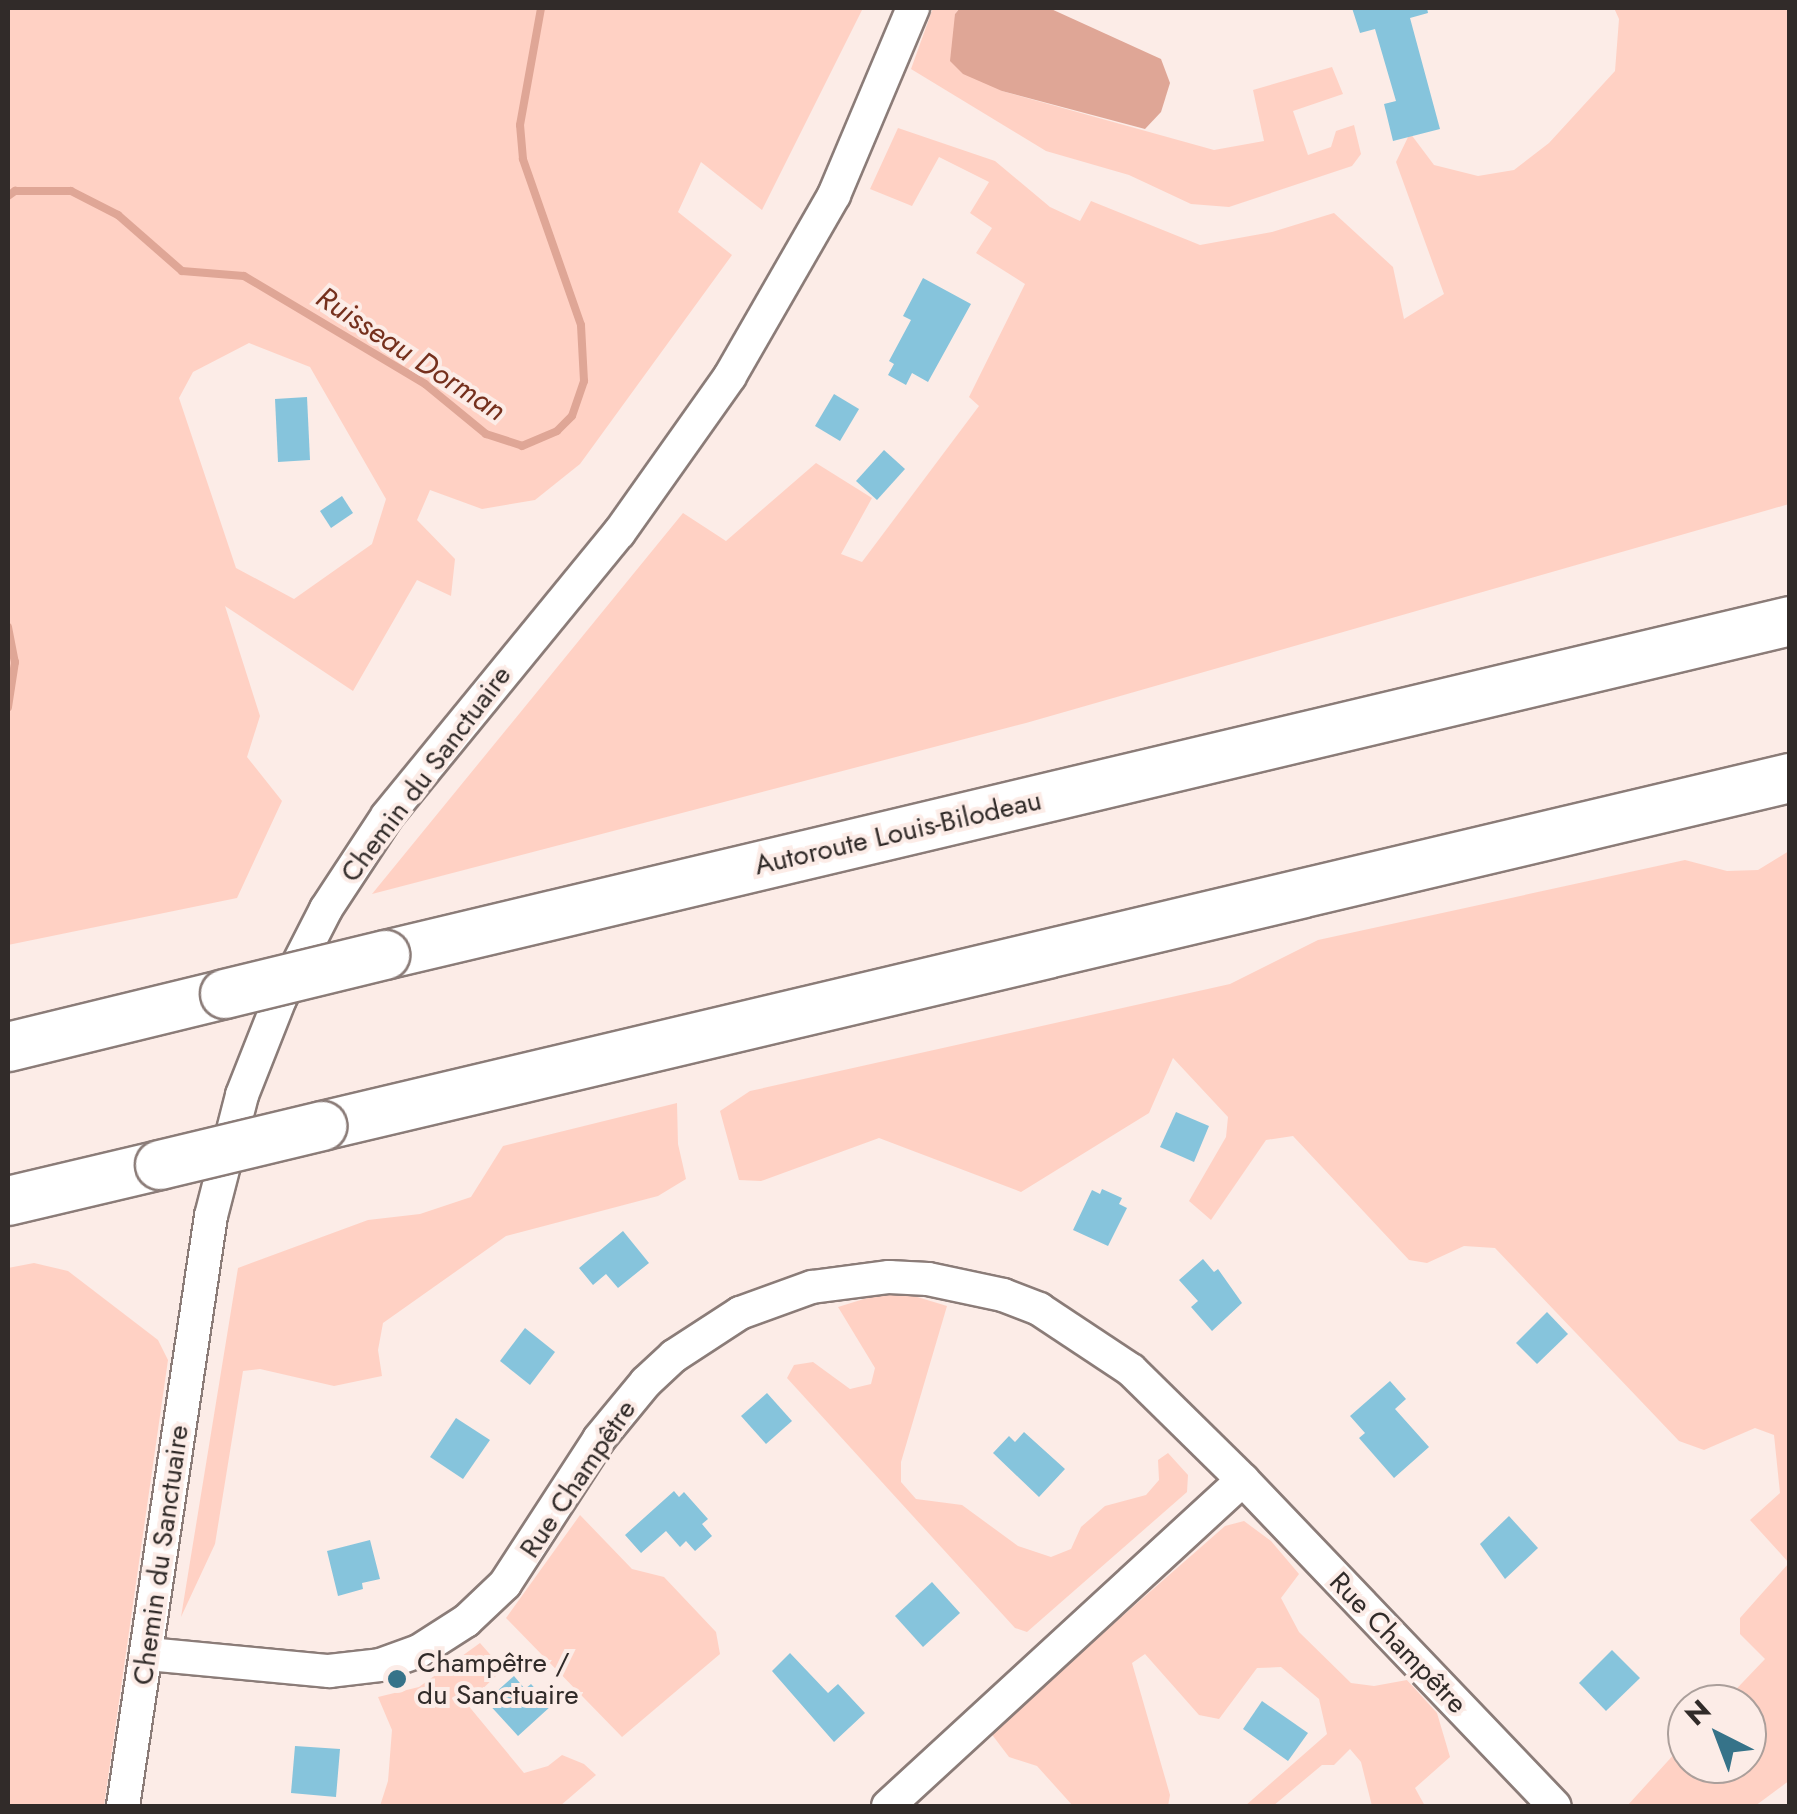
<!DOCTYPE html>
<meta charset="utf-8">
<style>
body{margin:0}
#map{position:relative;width:1797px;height:1814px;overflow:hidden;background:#fcece7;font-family:Jost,sans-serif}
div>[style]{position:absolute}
.green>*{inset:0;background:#ffd1c4}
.water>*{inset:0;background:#dfa696}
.stream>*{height:8px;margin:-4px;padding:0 4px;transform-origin:4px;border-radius:4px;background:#dfa696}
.building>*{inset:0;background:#86c4dc}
.roads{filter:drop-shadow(2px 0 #8b7c78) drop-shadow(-2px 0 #8b7c78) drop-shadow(0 2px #8b7c78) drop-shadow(0 -2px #8b7c78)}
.minor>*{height:32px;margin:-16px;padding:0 16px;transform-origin:16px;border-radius:16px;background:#fff}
.highway>*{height:48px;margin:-24px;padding:0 24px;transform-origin:24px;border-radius:24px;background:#fff}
.bridges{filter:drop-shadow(2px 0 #8b7c78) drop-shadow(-2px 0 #8b7c78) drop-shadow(0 2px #8b7c78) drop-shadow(0 -2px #8b7c78)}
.highway-bridge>*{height:48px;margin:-24px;padding:0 24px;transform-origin:24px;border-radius:24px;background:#fff}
.dots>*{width:28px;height:28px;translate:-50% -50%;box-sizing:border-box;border:5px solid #fcece7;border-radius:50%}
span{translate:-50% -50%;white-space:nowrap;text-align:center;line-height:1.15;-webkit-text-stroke:8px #fcece7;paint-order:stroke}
.street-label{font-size:28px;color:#312b29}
.poi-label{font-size:28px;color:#312b29}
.left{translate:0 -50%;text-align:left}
.water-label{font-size:30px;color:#75301d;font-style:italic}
.frame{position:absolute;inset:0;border:10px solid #312b29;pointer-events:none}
.north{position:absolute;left:1667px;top:1684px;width:100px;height:100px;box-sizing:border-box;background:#fcece7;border:2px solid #ab9f9b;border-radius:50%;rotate:318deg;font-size:28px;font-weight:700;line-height:40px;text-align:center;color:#312b29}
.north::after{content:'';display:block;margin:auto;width:35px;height:45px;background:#367389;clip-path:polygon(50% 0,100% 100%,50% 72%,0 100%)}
</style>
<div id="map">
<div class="green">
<i style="clip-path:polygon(evenodd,8px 8px,863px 8px,762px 210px,701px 162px,678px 212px,732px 255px,580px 464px,535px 500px,482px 509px,430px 490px,417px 520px,455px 559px,451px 596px,417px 580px,353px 691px,225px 606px,260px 716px,247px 757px,282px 801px,237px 898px,8px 945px,8px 8px,249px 343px,310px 367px,386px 499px,372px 544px,294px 599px,236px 568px,179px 398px,193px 372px,249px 343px)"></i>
<i style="clip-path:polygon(933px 8px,960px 8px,955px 14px,1002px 91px,1214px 150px,1264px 141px,1253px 90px,1332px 67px,1343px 94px,1293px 111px,1308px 155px,1331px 147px,1336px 131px,1354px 125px,1361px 154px,1352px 166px,1229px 207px,1191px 204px,1129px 175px,1046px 151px,911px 69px)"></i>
<i style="clip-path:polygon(1614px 8px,1789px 8px,1789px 504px,1026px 723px,372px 894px,683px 513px,726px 541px,816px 463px,872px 498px,841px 554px,862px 562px,979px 406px,969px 397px,1025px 284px,976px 253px,992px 228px,970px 213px,989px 182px,939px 157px,912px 206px,870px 189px,898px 128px,995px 161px,1050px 207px,1080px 221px,1091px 201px,1200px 245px,1272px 232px,1334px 213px,1393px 267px,1404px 319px,1444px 294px,1396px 162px,1410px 133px,1434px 165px,1478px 176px,1514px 170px,1549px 143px,1615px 71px,1619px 19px)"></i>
<i style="clip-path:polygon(1789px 851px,1790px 1780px,1755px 1806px,1627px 1806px,1687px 1740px,1687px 1764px,1747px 1764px,1747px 1704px,1722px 1704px,1765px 1659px,1740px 1634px,1740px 1618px,1789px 1563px,1750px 1520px,1780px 1493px,1774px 1435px,1755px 1428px,1704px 1450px,1679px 1441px,1495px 1248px,1464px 1246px,1427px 1263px,1409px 1260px,1293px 1136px,1266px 1140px,1211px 1220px,1189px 1201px,1226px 1137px,1228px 1117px,1173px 1058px,1149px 1113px,1021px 1192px,879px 1138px,761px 1181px,739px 1180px,720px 1111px,750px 1091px,1230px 984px,1318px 940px,1685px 860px,1727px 871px,1758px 870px)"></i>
<i style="clip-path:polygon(677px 1103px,678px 1144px,686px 1179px,658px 1196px,506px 1236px,383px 1323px,378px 1350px,382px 1376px,334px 1386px,260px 1369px,243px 1371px,215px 1544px,181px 1617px,238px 1268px,368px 1220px,420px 1214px,471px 1197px,503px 1146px)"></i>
<i style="clip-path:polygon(34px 1263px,68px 1271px,158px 1340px,168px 1360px,104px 1806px,8px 1806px,8px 1268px)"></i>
<i style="clip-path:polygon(880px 1294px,914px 1296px,947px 1306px,901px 1462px,901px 1482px,916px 1499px,962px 1505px,1018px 1546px,1051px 1557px,1071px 1549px,1081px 1527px,1105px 1506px,1146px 1495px,1159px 1480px,1158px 1460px,1168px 1453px,1188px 1475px,1187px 1492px,1027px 1632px,1015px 1628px,787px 1378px,794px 1365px,813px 1362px,850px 1389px,871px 1384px,875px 1368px,838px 1307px)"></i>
<i style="clip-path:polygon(580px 1515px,632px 1569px,664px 1577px,716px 1632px,720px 1654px,622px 1737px,506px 1618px)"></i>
<i style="clip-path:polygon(1244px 1521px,1271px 1541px,1299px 1574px,1281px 1598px,1299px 1632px,1351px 1683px,1374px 1686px,1407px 1680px,1437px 1713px,1450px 1757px,1415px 1788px,1425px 1806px,1372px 1806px,1361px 1762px,1350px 1749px,1334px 1765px,1322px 1765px,1273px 1806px,1245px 1806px,1327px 1734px,1319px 1699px,1281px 1667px,1257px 1668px,1219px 1719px,1199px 1715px,1145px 1654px,1132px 1663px,1170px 1795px,1168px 1806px,1073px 1806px,1037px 1766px,1009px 1757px,990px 1732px,1225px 1526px)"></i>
<i style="clip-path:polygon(480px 1643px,503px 1669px,467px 1704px,524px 1773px,548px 1766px,562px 1755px,584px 1764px,596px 1775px,560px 1806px,380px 1806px,388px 1781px,392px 1730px,378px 1697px,419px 1687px)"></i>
</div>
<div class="water">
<i style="clip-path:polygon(960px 8px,1049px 8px,1161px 59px,1170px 83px,1161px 112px,1145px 129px,1002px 91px,963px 74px,950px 61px,955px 14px)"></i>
</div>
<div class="stream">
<i style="left:8px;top:196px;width:9px;rotate:-36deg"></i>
<i style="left:15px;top:191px;width:56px"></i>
<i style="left:71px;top:191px;width:53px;rotate:27.1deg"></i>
<i style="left:118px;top:215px;width:85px;rotate:41.2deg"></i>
<i style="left:182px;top:271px;width:62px;rotate:4.6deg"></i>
<i style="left:244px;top:276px;width:211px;rotate:30.8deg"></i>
<i style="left:425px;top:384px;width:79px;rotate:39.3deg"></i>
<i style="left:486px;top:434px;width:38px;rotate:18deg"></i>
<i style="left:522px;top:446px;width:38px;rotate:-23deg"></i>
<i style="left:557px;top:431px;width:21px;rotate:-45deg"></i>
<i style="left:572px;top:416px;width:37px;rotate:-71deg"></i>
<i style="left:584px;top:381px;width:56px;rotate:-93.1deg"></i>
<i style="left:581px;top:325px;width:176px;rotate:-109.3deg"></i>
<i style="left:523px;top:159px;width:34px;rotate:-95deg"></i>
<i style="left:520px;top:125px;width:119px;rotate:-79.8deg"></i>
<i style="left:8px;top:627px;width:36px;rotate:79deg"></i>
<i style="left:15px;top:662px;width:46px;rotate:98.8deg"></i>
</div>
<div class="building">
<i style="clip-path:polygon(1352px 8px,1427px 8px,1428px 13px,1410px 18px,1440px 129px,1393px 141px,1384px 104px,1396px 101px,1375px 29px,1360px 33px)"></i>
<i style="clip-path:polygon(923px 278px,971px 304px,928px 382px,912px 373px,906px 385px,888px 375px,894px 364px,889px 361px,911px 320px,903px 316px)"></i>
<i style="clip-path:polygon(834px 394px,859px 409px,840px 441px,815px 426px)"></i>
<i style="clip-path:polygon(307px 397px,310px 460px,278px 462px,275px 399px)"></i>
<i style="clip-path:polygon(884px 450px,905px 469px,877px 500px,856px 481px)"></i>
<i style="clip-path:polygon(342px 496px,353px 513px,331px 528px,320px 511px)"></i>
<i style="clip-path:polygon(1176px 1112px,1209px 1126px,1194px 1162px,1160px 1147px)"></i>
<i style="clip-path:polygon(1102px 1189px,1122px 1198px,1119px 1204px,1127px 1208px,1108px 1246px,1073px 1230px,1092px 1190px,1100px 1194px)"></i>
<i style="clip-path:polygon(623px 1231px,649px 1263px,618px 1288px,606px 1274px,593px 1285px,579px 1268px)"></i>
<i style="clip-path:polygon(1203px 1259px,1214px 1272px,1218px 1269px,1242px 1303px,1212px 1331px,1191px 1307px,1198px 1301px,1179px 1280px)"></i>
<i style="clip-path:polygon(1547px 1312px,1568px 1334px,1537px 1364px,1516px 1343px)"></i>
<i style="clip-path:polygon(525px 1328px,555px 1352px,530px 1385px,500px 1361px)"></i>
<i style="clip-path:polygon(1390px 1381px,1406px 1399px,1395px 1409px,1429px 1447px,1394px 1478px,1359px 1438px,1365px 1433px,1350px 1416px)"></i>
<i style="clip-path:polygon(767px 1393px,792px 1421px,766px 1444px,741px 1416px)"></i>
<i style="clip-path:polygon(456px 1418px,490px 1440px,463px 1479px,430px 1457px)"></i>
<i style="clip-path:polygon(1024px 1432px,1065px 1469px,1039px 1497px,993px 1453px,1009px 1436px,1015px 1442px)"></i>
<i style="clip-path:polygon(674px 1491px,679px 1497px,684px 1492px,708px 1519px,702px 1524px,712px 1536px,695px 1551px,686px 1541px,680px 1547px,666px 1531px,641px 1553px,625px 1535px)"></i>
<i style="clip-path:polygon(1509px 1516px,1538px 1548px,1505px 1579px,1480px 1544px)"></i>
<i style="clip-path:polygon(370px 1540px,380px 1579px,362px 1583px,363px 1589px,338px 1596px,327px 1551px)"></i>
<i style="clip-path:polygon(932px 1582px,960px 1613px,923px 1647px,895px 1616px)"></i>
<i style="clip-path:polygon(1612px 1650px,1640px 1678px,1606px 1711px,1579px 1683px)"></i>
<i style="clip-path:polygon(790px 1653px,828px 1693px,838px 1684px,865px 1713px,834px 1742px,772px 1671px)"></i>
<i style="clip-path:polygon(514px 1676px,525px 1689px,531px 1684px,551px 1706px,518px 1736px,486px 1701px)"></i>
<i style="clip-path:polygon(1262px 1701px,1308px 1733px,1288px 1761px,1243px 1729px)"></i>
<i style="clip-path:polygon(295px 1746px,340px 1749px,336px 1797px,291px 1793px)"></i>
</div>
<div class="roads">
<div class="minor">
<i style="left:148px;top:1654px;width:182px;rotate:5.4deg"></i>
<i style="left:329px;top:1671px;width:51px;rotate:-6.7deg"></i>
<i style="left:380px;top:1665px;width:41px;rotate:-19.7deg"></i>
<i style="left:419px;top:1651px;width:56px;rotate:-32.6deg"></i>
<i style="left:466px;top:1621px;width:54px;rotate:-43.5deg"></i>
<i style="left:505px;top:1584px;width:173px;rotate:-57deg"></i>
<i style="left:599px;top:1439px;width:74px;rotate:-50.5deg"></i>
<i style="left:646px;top:1382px;width:38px;rotate:-43deg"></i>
<i style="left:674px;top:1356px;width:79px;rotate:-33.1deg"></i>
<i style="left:740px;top:1313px;width:77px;rotate:-19.9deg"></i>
<i style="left:812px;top:1287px;width:78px;rotate:-7.4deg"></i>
<i style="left:889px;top:1277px;width:39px;rotate:3deg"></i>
<i style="left:928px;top:1279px;width:77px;rotate:12deg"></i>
<i style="left:1003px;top:1295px;width:39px;rotate:21deg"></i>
<i style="left:1039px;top:1309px;width:110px;rotate:33.5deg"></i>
<i style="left:1131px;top:1370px;width:157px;rotate:44.5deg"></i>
<i style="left:1243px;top:1480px;width:451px;rotate:46.3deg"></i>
<i style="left:123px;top:1806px;width:597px;rotate:-81.52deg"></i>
<i style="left:211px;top:1216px;width:125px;rotate:-75.6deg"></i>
<i style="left:242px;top:1095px;width:103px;rotate:-68.4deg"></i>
<i style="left:280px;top:999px;width:101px;rotate:-62.9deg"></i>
<i style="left:326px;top:909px;width:111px;rotate:-56.7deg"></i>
<i style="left:387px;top:816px;width:366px;rotate:-50.7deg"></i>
<i style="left:619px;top:533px;width:192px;rotate:-54.7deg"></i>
<i style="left:730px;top:376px;width:209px;rotate:-60.1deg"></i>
<i style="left:834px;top:195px;width:203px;rotate:-67.1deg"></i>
<i style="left:888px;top:1806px;width:482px;rotate:-42.6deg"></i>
</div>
<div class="highway">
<i style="left:385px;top:955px;width:1444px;rotate:-13.37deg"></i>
<i style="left:8px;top:1047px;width:223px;rotate:-13.7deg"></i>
<i style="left:322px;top:1126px;width:1509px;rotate:-13.34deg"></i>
<i style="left:8px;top:1201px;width:156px;rotate:-13.3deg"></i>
</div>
</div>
<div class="bridges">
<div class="highway-bridge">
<i style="left:225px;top:994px;width:165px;rotate:-13.7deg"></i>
<i style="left:160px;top:1165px;width:167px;rotate:-13.5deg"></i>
</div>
</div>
<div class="dots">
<i style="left:397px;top:1679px;background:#367389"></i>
</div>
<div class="street-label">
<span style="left:426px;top:774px;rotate:-53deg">Chemin du Sanctuaire</span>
<span style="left:898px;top:833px;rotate:-13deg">Autoroute Louis-Bilodeau</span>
<span style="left:578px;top:1479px;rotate:-56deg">Rue Champêtre</span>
<span style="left:161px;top:1555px;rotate:-82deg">Chemin du Sanctuaire</span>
<span style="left:1398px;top:1643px;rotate:46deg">Rue Champêtre</span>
</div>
<div class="poi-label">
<span class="left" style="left:417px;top:1679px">Champêtre /<br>du Sanctuaire</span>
</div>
<div class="water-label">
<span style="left:411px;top:354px;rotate:33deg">Ruisseau Dorman</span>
</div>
<div class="frame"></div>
<div class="north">N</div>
</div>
